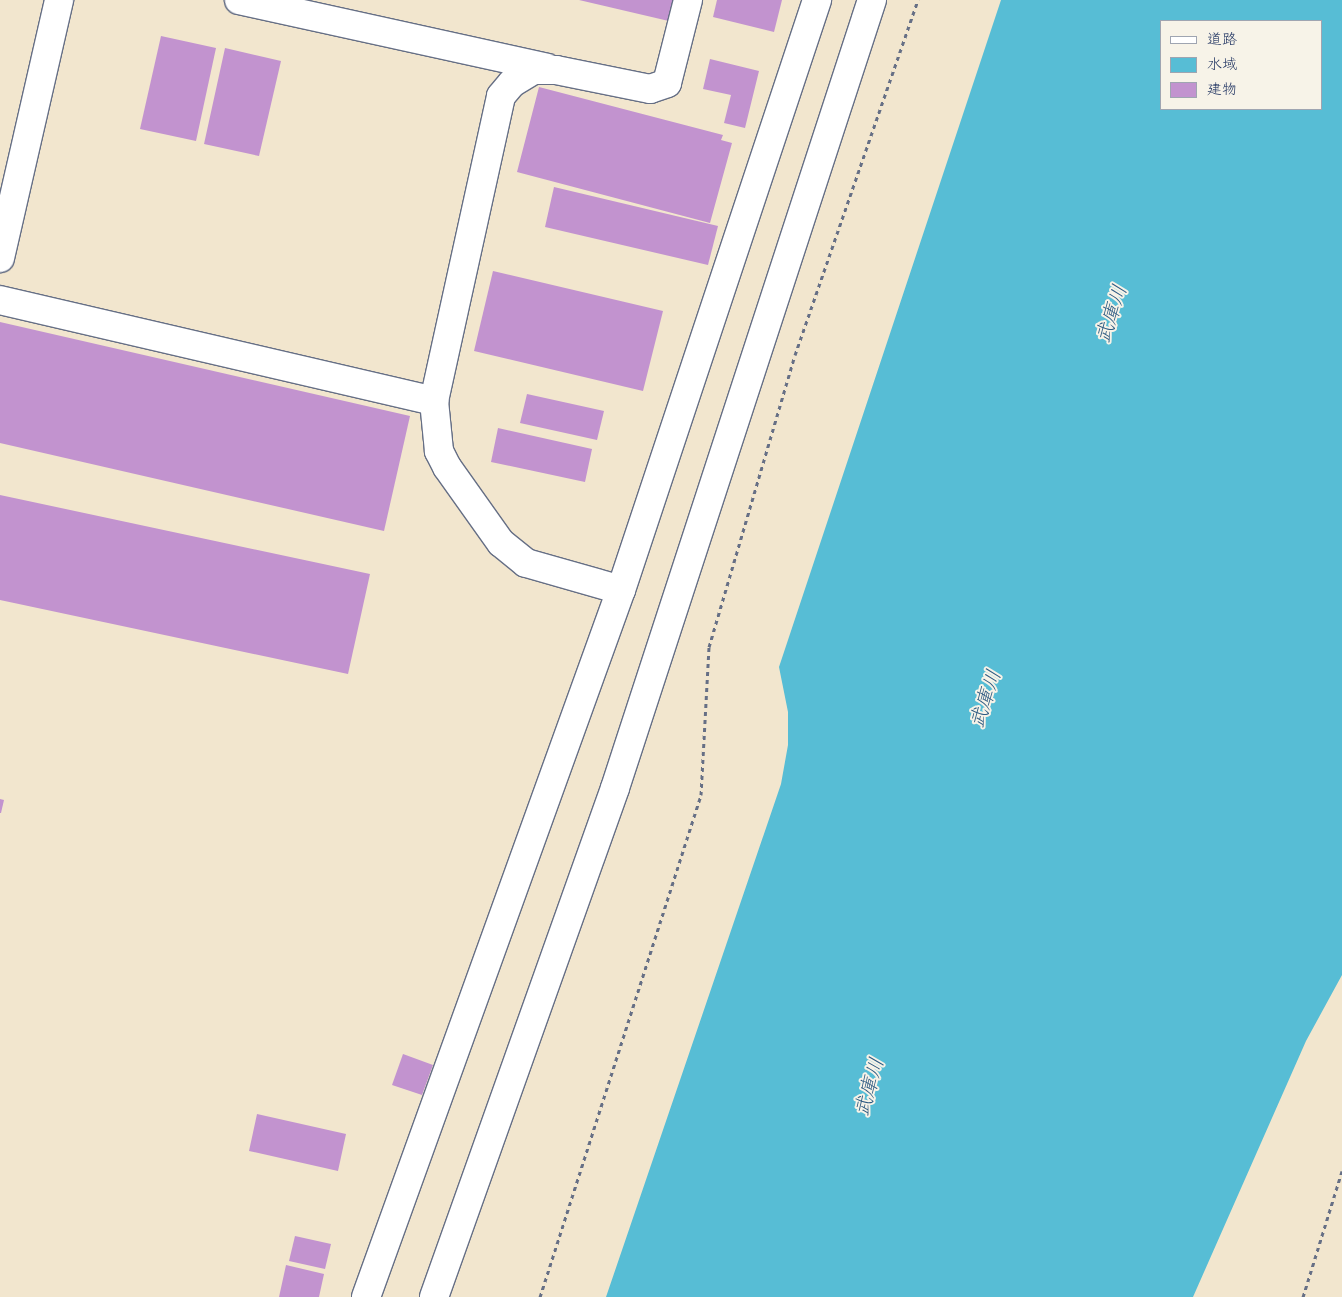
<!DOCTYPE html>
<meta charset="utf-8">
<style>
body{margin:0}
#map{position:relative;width:1342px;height:1297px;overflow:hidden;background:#f2e6ce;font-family:Dekko,"Klee One",sans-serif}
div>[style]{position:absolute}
.water>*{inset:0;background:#57bdd5}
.building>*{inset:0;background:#c293cf}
.path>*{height:3px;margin-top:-1.5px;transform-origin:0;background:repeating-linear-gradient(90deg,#666f85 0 4px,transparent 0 8px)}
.roads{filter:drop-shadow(1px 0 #666f85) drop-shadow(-1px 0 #666f85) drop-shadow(0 1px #666f85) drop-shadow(0 -1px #666f85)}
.minor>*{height:28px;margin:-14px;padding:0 14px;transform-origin:14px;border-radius:14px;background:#fff}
span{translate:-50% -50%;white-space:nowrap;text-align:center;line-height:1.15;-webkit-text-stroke:4px #f7f3e8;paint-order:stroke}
.water-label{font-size:20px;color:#2d5a82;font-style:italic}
.legend{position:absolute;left:1160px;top:20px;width:162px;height:90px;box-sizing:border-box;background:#f7f3e8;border:1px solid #9fa5b1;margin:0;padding:6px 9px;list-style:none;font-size:15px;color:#1b2f5e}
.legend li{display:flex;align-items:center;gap:10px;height:25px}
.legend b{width:25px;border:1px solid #9fa5b1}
</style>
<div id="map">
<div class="water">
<i style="clip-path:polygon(evenodd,1001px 0,1342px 0,1342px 975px,1306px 1041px,1193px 1297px,606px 1297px,781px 784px,788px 745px,788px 712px,779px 667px,1001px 0,1161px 21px,1321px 21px,1321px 109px,1161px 109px,1161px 21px)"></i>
</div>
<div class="building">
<i style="clip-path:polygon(579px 0,678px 0,673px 22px)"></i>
<i style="clip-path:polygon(717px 0,782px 0,774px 32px,713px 17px)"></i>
<i style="clip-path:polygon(161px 36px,216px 48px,196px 141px,140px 129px)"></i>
<i style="clip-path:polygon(225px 48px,281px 61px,259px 156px,204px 144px)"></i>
<i style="clip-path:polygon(710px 59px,759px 71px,745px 128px,724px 123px,731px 95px,703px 89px)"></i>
<i style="clip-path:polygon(539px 87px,723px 135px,721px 140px,732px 143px,710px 223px,517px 172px)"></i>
<i style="clip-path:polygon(554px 187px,718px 226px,708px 265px,545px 227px)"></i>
<i style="clip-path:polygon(493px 271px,663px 311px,643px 391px,474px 351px)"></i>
<i style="clip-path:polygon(0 322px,410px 416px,384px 531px,0 443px)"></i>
<i style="clip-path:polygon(527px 394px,604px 411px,597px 440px,520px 423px)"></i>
<i style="clip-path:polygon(498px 428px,592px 449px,585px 482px,491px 462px)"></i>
<i style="clip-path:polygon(0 495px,370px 574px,348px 674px,0 600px)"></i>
<i style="clip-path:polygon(0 799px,4px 800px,1px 813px,0 813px)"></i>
<i style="clip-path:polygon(403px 1054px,433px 1065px,422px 1095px,392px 1085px)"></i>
<i style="clip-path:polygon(257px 1114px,346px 1134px,338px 1171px,249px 1151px)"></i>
<i style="clip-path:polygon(295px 1236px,331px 1244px,325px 1269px,289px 1261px)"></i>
<i style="clip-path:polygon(286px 1265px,324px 1274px,319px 1297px,279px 1297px)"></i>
</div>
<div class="path">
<i style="left:540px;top:1297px;width:527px;rotate:-72.22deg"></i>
<i style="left:701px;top:795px;width:148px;rotate:-86.9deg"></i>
<i style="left:709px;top:647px;width:304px;rotate:-73.6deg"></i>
<i style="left:795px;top:355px;width:376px;rotate:-70.9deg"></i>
<i style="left:1303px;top:1297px;width:132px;rotate:-72.8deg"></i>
</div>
<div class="roads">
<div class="minor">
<i style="left:239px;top:0;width:315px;rotate:12.4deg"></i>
<i style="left:0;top:258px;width:265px;rotate:-77.1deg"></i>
<i style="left:0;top:300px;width:446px;rotate:13.1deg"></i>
<i style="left:621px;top:590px;width:99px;rotate:-164.1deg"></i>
<i style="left:526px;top:563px;width:32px;rotate:-141deg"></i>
<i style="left:501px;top:543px;width:93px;rotate:-125.4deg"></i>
<i style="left:447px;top:467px;width:18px;rotate:-117deg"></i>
<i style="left:439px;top:451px;width:50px;rotate:-95.7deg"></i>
<i style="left:434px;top:401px;width:312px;rotate:-77.6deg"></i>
<i style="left:501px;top:96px;width:17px;rotate:-50deg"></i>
<i style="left:512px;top:83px;width:26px;rotate:-31deg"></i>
<i style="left:534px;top:70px;width:22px"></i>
<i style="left:556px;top:70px;width:96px;rotate:11.4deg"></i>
<i style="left:650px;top:89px;width:18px;rotate:-19deg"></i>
<i style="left:667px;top:83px;width:86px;rotate:-75.8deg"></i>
<i style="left:366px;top:1297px;width:752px;rotate:-70.17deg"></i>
<i style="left:621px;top:590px;width:622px;rotate:-71.62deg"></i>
<i style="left:434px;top:1297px;width:540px;rotate:-70.42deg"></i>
<i style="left:615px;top:788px;width:829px;rotate:-71.94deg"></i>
</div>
</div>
<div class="water-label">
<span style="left:1114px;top:315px;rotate:-72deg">武庫川</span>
<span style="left:988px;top:700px;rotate:-72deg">武庫川</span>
<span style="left:872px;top:1088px;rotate:-74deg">武庫川</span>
</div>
<ul class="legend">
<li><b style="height:6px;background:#fff"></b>道路</li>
<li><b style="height:14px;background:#57bdd5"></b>水域</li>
<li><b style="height:14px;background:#c293cf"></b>建物</li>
</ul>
</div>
